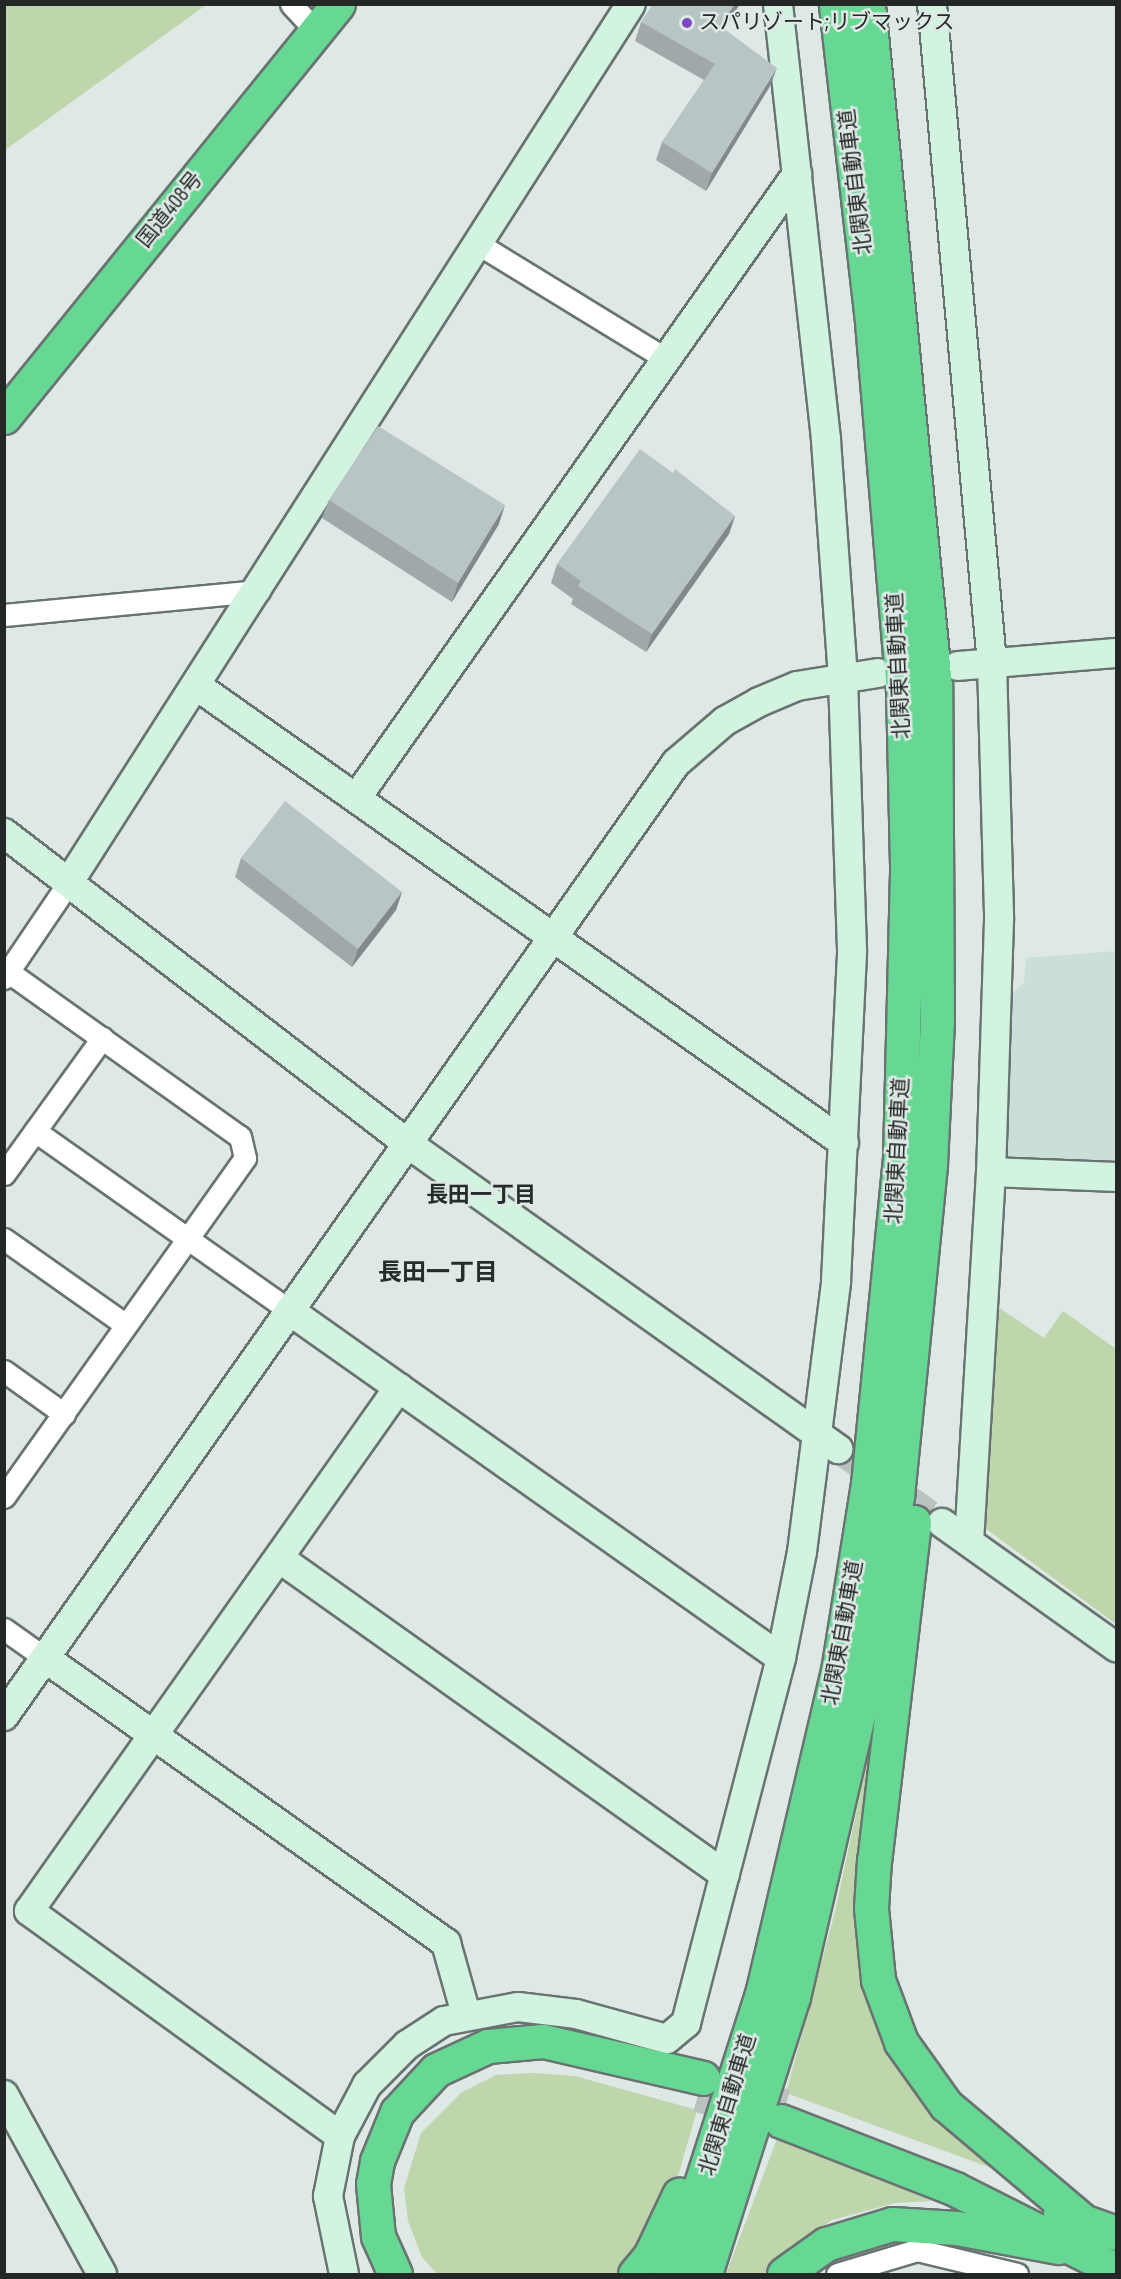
<!DOCTYPE html>
<meta charset="utf-8">
<style>
body{margin:0}
#map{position:relative;width:1121px;height:2279px;overflow:hidden;background:#dee9e6;font-family:"Sofia Sans Condensed","Noto Sans JP",sans-serif}
div>[style]{position:absolute}
.built>*{inset:0;background:#cbded9}
.green>*{inset:0;background:#bfd5ac}
.secondary-tunnel>*{height:28px;margin-top:-14px;transform-origin:0;background:repeating-linear-gradient(90deg,#b9c2c0 0 28px,transparent 0 42px)}
.highway-tunnel>*{height:33px;margin-top:-16.5px;transform-origin:0;background:repeating-linear-gradient(90deg,#b9c2c0 0 33px,transparent 0 49px)}
.roads{filter:drop-shadow(2px 0 #697371) drop-shadow(-2px 0 #697371) drop-shadow(0 2px #697371) drop-shadow(0 -2px #697371)}
.street>*{height:21px;margin:-10.5px;padding:0 10.5px;transform-origin:10.5px;border-radius:10.5px;background:#fff}
.secondary>*{height:28px;margin:-14px;padding:0 14px;transform-origin:14px;border-radius:14px;background:#d1f3df}
.highway>*{height:33px;margin:-16.5px;padding:0 16.5px;transform-origin:16.5px;border-radius:16.5px;background:#66d893}
.wall>*{inset:0;background:#9fa9a9}
.shaded-wall>*{inset:0;background:#82898a}
.building>*{inset:0;background:#b9c4c5}
.dots>*{width:16px;height:16px;translate:-50% -50%;box-sizing:border-box;border:3px solid #dee9e6;border-radius:50%}
span{translate:-50% -50%;white-space:nowrap;text-align:center;line-height:1.15;-webkit-text-stroke:5px #dee9e6;paint-order:stroke}
.poi-label{font-size:21px;color:#232726}
.left{translate:0 -50%;text-align:left}
.street-label{font-size:21px;color:#232726}
.neighbourhood-label{font-size:22px;color:#242d2b;font-weight:700}
.quarter-label{font-size:24px;color:#242d2b;font-weight:700}
.frame{position:absolute;inset:0;border:6px solid #232726;pointer-events:none}
</style>
<div id="map">
<div class="built">
<i style="clip-path:polygon(1116px 951px,1116px 1163px,1017px 1162px,1005px 1153px,1010px 994px,1024px 983px,1026px 958px)"></i>
</div>
<div class="green">
<i style="clip-path:polygon(5px 4px,206px 4px,206px 5px,5px 150px)"></i>
<i style="clip-path:polygon(998px 1307px,1044px 1338px,1063px 1311px,1116px 1349px,1116px 1624px,982px 1526px)"></i>
<i style="clip-path:polygon(876px 1720px,866px 1975px,997px 2170px,786px 2093px,835px 1912px)"></i>
<i style="clip-path:polygon(533px 2073px,575px 2076px,697px 2110px,674px 2190px,622px 2274px,437px 2274px,422px 2257px,408px 2221px,404px 2188px,421px 2133px,462px 2092px,496px 2075px)"></i>
<i style="clip-path:polygon(778px 2136px,932px 2201px,895px 2203px,832px 2220px,778px 2257px,764px 2274px,726px 2274px)"></i>
</div>
<div class="secondary-tunnel">
<i style="left:838px;top:1449px;width:128px;rotate:35.4deg"></i>
</div>
<div class="highway-tunnel">
<i style="left:733px;top:2088px;width:55px;rotate:18.1deg"></i>
<i style="left:698px;top:2095px;width:58px;rotate:17.2deg"></i>
</div>
<div class="roads">
<div class="street">
<i style="left:291px;top:4px;width:37px;rotate:47deg"></i>
<i style="left:480px;top:245px;width:218px;rotate:31.5deg"></i>
<i style="left:4px;top:615px;width:256px;rotate:-5.4deg"></i>
<i style="left:4px;top:978px;width:116px;rotate:-55.9deg"></i>
<i style="left:35px;top:1131px;width:312px;rotate:35.2deg"></i>
<i style="left:4px;top:1174px;width:168px;rotate:-54.2deg"></i>
<i style="left:4px;top:1239px;width:149px;rotate:35.2deg"></i>
<i style="left:4px;top:1371px;width:74px;rotate:35.6deg"></i>
<i style="left:4px;top:1497px;width:416px;rotate:-54.6deg"></i>
<i style="left:245px;top:1158px;width:22px;rotate:-103deg"></i>
<i style="left:240px;top:1137px;width:284px;rotate:-144.5deg"></i>
<i style="left:4px;top:1629px;width:50px;rotate:35.3deg"></i>
<i style="left:837px;top:2274px;width:84px;rotate:-16.7deg"></i>
<i style="left:917px;top:2250px;width:103px;rotate:13.5deg"></i>
</div>
<div class="secondary">
<i style="left:932px;top:4px;width:662px;rotate:84.8deg"></i>
<i style="left:992px;top:663px;width:257px;rotate:88.4deg"></i>
<i style="left:999px;top:920px;width:252px;rotate:91.8deg"></i>
<i style="left:991px;top:1172px;width:370px;rotate:93.4deg"></i>
<i style="left:958px;top:666px;width:159px;rotate:-4.7deg"></i>
<i style="left:197px;top:686px;width:792px;rotate:35.23deg"></i>
<i style="left:357px;top:797px;width:763px;rotate:-54.77deg"></i>
<i style="left:4px;top:833px;width:508px;rotate:37.57deg"></i>
<i style="left:407px;top:1143px;width:529px;rotate:35.37deg"></i>
<i style="left:69px;top:882px;width:1042px;rotate:-57.38deg"></i>
<i style="left:991px;top:1172px;width:125px;rotate:2.3deg"></i>
<i style="left:290px;top:1311px;width:601px;rotate:35.25deg"></i>
<i style="left:942px;top:1523px;width:214px;rotate:35.5deg"></i>
<i style="left:279px;top:1558px;width:547px;rotate:35.4deg"></i>
<i style="left:45px;top:1658px;width:492px;rotate:35.4deg"></i>
<i style="left:446px;top:1943px;width:74px;rotate:74.3deg"></i>
<i style="left:4px;top:1716px;width:1166px;rotate:-54.81deg"></i>
<i style="left:676px;top:763px;width:65px;rotate:-40.6deg"></i>
<i style="left:725px;top:721px;width:39px;rotate:-29deg"></i>
<i style="left:759px;top:702px;width:41px;rotate:-22.8deg"></i>
<i style="left:797px;top:686px;width:82px;rotate:-9.1deg"></i>
<i style="left:4px;top:2095px;width:204px;rotate:61.3deg"></i>
<i style="left:340px;top:2136px;width:384px;rotate:-144.1deg"></i>
<i style="left:29px;top:1911px;width:641px;rotate:-54.77deg"></i>
<i style="left:344px;top:2274px;width:80px;rotate:-101.6deg"></i>
<i style="left:328px;top:2196px;width:61px;rotate:-78.7deg"></i>
<i style="left:340px;top:2136px;width:58px;rotate:-62.1deg"></i>
<i style="left:367px;top:2085px;width:57px;rotate:-45deg"></i>
<i style="left:407px;top:2045px;width:44px;rotate:-33deg"></i>
<i style="left:444px;top:2021px;width:75px;rotate:-10.7deg"></i>
<i style="left:518px;top:2007px;width:58px;rotate:6.9deg"></i>
<i style="left:576px;top:2014px;width:94px;rotate:15.4deg"></i>
<i style="left:667px;top:2039px;width:25px;rotate:-40deg"></i>
<i style="left:686px;top:2023px;width:377px;rotate:-75.4deg"></i>
<i style="left:781px;top:1658px;width:108px;rotate:-78.8deg"></i>
<i style="left:802px;top:1552px;width:273px;rotate:-82.8deg"></i>
<i style="left:836px;top:1281px;width:331px;rotate:-87.2deg"></i>
<i style="left:852px;top:950px;width:272px;rotate:-91.9deg"></i>
<i style="left:843px;top:678px;width:240px;rotate:-94.1deg"></i>
<i style="left:826px;top:439px;width:438px;rotate:-96.3deg"></i>
</div>
<div class="highway">
<i style="left:4px;top:417px;width:531px;rotate:-51.04deg"></i>
<i style="left:914px;top:1522px;width:340px;rotate:96.7deg"></i>
<i style="left:874px;top:1860px;width:48px;rotate:93.6deg"></i>
<i style="left:871px;top:1908px;width:72px;rotate:84.4deg"></i>
<i style="left:878px;top:1980px;width:66px;rotate:69.6deg"></i>
<i style="left:901px;top:2042px;width:77px;rotate:54.5deg"></i>
<i style="left:946px;top:2105px;width:177px;rotate:40.2deg"></i>
<i style="left:781px;top:2121px;width:187px;rotate:21.3deg"></i>
<i style="left:955px;top:2189px;width:180px;rotate:26.7deg"></i>
<i style="left:1060px;top:2213px;width:59px;rotate:19.7deg"></i>
<i style="left:395px;top:2274px;width:42px;rotate:-114.1deg"></i>
<i style="left:378px;top:2236px;width:52px;rotate:-95.5deg"></i>
<i style="left:373px;top:2184px;width:23px;rotate:-80deg"></i>
<i style="left:377px;top:2161px;width:53px;rotate:-67.8deg"></i>
<i style="left:397px;top:2112px;width:57px;rotate:-47.1deg"></i>
<i style="left:436px;top:2070px;width:57px;rotate:-24.8deg"></i>
<i style="left:488px;top:2046px;width:55px;rotate:-5.2deg"></i>
<i style="left:543px;top:2041px;width:164px;rotate:13deg"></i>
<i style="left:635px;top:2274px;width:23px;rotate:-50deg"></i>
<i style="left:650px;top:2256px;width:68px;rotate:-64.6deg"></i>
<i style="left:672px;top:2274px;width:298px;rotate:-72.2deg"></i>
<i style="left:763px;top:1990px;width:328px;rotate:-76.8deg"></i>
<i style="left:838px;top:1671px;width:189px;rotate:-80.9deg"></i>
<i style="left:868px;top:1484px;width:328px;rotate:-84.4deg"></i>
<i style="left:900px;top:1158px;width:293px;rotate:-88.6deg"></i>
<i style="left:907px;top:865px;width:174px;rotate:-91.3deg"></i>
<i style="left:903px;top:691px;width:362px;rotate:-94.8deg"></i>
<i style="left:873px;top:330px;width:328px;rotate:-96.5deg"></i>
<i style="left:705px;top:2274px;width:291px;rotate:-72.4deg"></i>
<i style="left:793px;top:1997px;width:321px;rotate:-77deg"></i>
<i style="left:865px;top:1684px;width:191px;rotate:-80.3deg"></i>
<i style="left:897px;top:1496px;width:334px;rotate:-84.3deg"></i>
<i style="left:930px;top:1164px;width:142px;rotate:-87.2deg"></i>
<i style="left:937px;top:1022px;width:336px;rotate:-90.3deg"></i>
<i style="left:935px;top:686px;width:685px;rotate:-95.61deg"></i>
<i style="left:784px;top:2274px;width:52px;rotate:-35.5deg"></i>
<i style="left:826px;top:2244px;width:69px;rotate:-16.9deg"></i>
<i style="left:892px;top:2224px;width:65px;rotate:3.5deg"></i>
<i style="left:957px;top:2228px;width:103px;rotate:10.7deg"></i>
</div>
</div>
<div class="wall">
<i style="clip-path:polygon(740px 4px,724px 29px,770px 86px,706px 191px,656px 160px,662px 142px,704px 80px,635px 41px,641px 22px)"></i>
<i style="clip-path:polygon(329px 500px,499px 524px,452px 602px,322px 518px)"></i>
<i style="clip-path:polygon(735px 516px,729px 534px,646px 652px,571px 604px,573px 599px,551px 583px,557px 564px)"></i>
<i style="clip-path:polygon(241px 858px,402px 892px,396px 910px,352px 967px,235px 877px)"></i>
</div>
<div class="shaded-wall">
<i style="clip-path:polygon(735px 4px,740px 4px,714px 45px,720px 26px)"></i>
<i style="clip-path:polygon(777px 68px,770px 86px,706px 191px,712px 173px)"></i>
<i style="clip-path:polygon(505px 505px,499px 524px,452px 602px,458px 583px)"></i>
<i style="clip-path:polygon(735px 516px,729px 534px,646px 652px,652px 634px)"></i>
<i style="clip-path:polygon(402px 892px,396px 910px,352px 967px,358px 949px)"></i>
</div>
<div class="building">
<i style="clip-path:polygon(653px 4px,735px 4px,720px 26px,777px 68px,712px 173px,662px 142px,715px 64px,641px 22px)"></i>
<i style="clip-path:polygon(378px 426px,505px 505px,458px 583px,329px 500px)"></i>
<i style="clip-path:polygon(640px 449px,673px 473px,675px 469px,735px 516px,652px 634px,578px 586px,581px 581px,557px 564px)"></i>
<i style="clip-path:polygon(285px 801px,402px 892px,358px 949px,241px 858px)"></i>
</div>
<div class="dots">
<i style="left:687px;top:23px;background:#7f4ac1"></i>
</div>
<div class="poi-label">
<span class="left" style="left:699px;top:23px">スパリゾート;リブマックス</span>
</div>
<div class="street-label">
<span style="left:856px;top:182px;rotate:-97deg">北関東自動車道</span>
<span style="left:170px;top:210px;rotate:-51deg">国道408号</span>
<span style="left:899px;top:666px;rotate:-93deg">北関東自動車道</span>
<span style="left:898px;top:1151px;rotate:-87deg">北関東自動車道</span>
<span style="left:843px;top:1633px;rotate:-80deg">北関東自動車道</span>
<span style="left:728px;top:2105px;rotate:-73deg">北関東自動車道</span>
</div>
<div class="neighbourhood-label">
<span style="left:481px;top:1196px">長田一丁目</span>
</div>
<div class="quarter-label">
<span style="left:438px;top:1273px">長田一丁目</span>
</div>
<div class="frame"></div>
</div>
